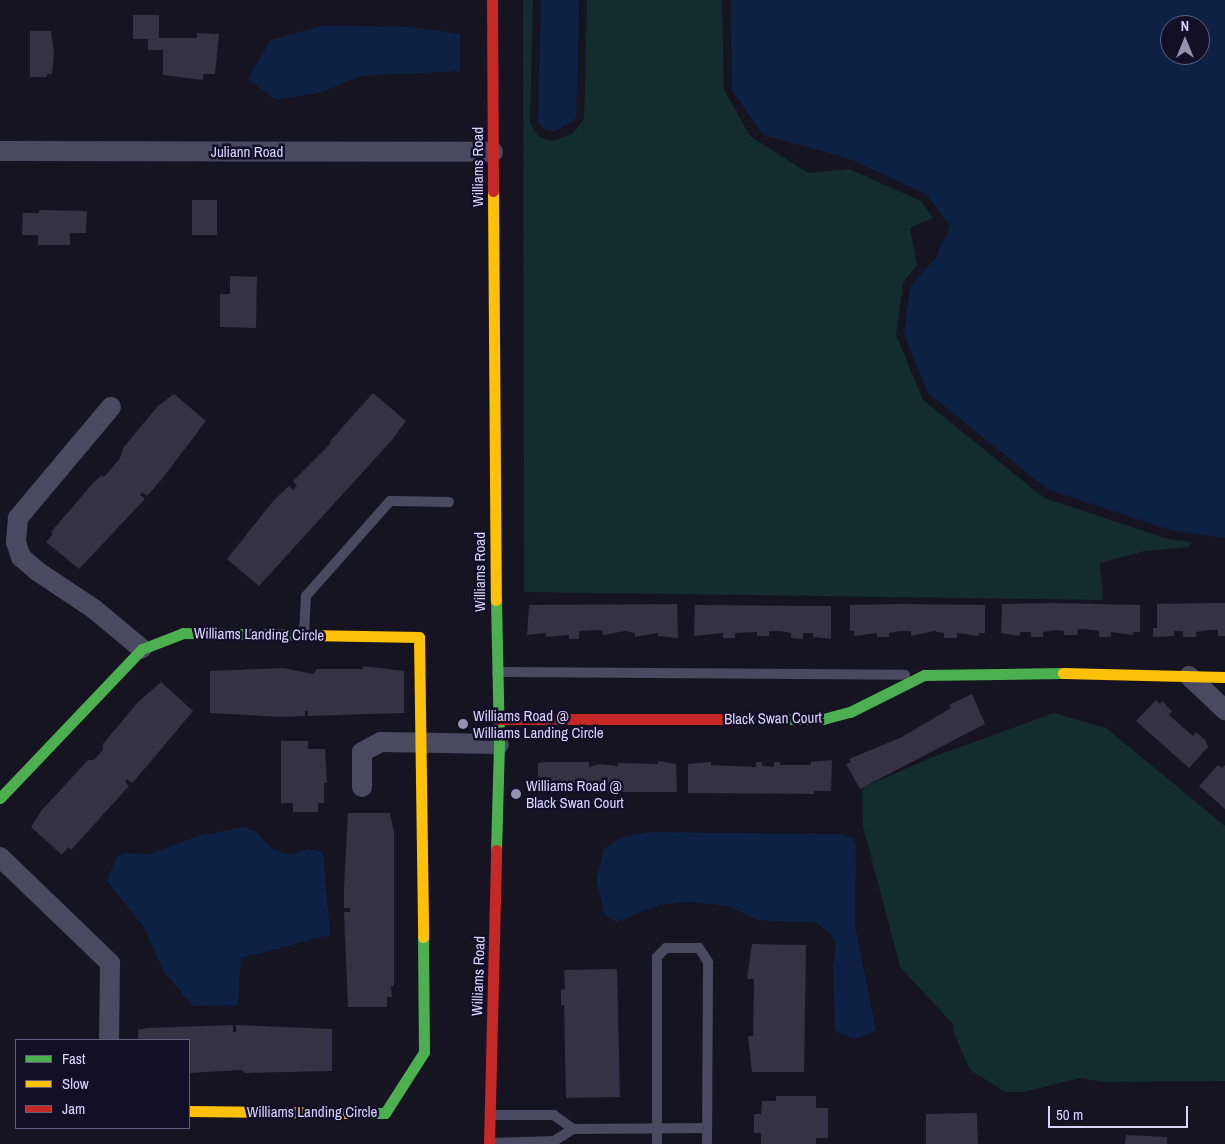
<!DOCTYPE html>
<style>
body{margin:0}
#map{position:relative;width:1225px;height:1144px;overflow:hidden;background:#161421;font-family:"Archivo Narrow",sans-serif}
div>[style]{position:absolute}
.green>*{inset:0;background:#132c2d}
.water>*{inset:0;background:#0d2144}
.building>*{inset:0;background:#343243}
.lane>*{height:10px;margin:-5px;padding:0 5px;transform-origin:5px;border-radius:5px;background:#4a4962}
.street>*{height:20px;margin:-10px;padding:0 10px;transform-origin:10px;border-radius:10px;background:#4a4962}
.fast>*{height:11px;margin:-5.5px;padding:0 5.5px;transform-origin:5.5px;border-radius:5.5px;background:#4caf50}
.slow>*{height:11px;margin:-5.5px;padding:0 5.5px;transform-origin:5.5px;border-radius:5.5px;background:#ffc107}
.jam>*{height:11px;margin:-5.5px;padding:0 5.5px;transform-origin:5.5px;border-radius:5.5px;background:#c62828}
.dots>*{width:14px;height:14px;translate:-50% -50%;box-sizing:border-box;border:2px solid #130f26;border-radius:50%}
span{translate:-50% -50%;white-space:nowrap;text-align:center;line-height:1.15;-webkit-text-stroke:5px #130f26;paint-order:stroke}
.street-label{font-size:15px;color:#d9d4ff}
.poi-label{font-size:15px;color:#d9d4ff}
.left{translate:0 -50%;text-align:left}
.legend{position:absolute;left:15px;top:1039px;width:175px;height:90px;box-sizing:border-box;background:#130f26;border:1px solid #625e7d;margin:0;padding:6px 9px;list-style:none;font-size:15px;color:#d9d4ff}
.legend li{display:flex;align-items:center;gap:10px;height:25px}
.legend b{width:25px;border:1px solid #625e7d}
.north{position:absolute;left:1160px;top:15px;width:50px;height:50px;box-sizing:border-box;background:#130f26;border:1px solid #625e7d;border-radius:50%;rotate:0deg;font-size:14px;font-weight:700;line-height:20px;text-align:center;color:#d9d4ff}
.north::after{content:'';display:block;margin:auto;width:18px;height:22px;background:#9591b1;clip-path:polygon(50% 0,100% 100%,50% 72%,0 100%)}
.scale{position:absolute;left:1048px;top:1106px;width:140px;height:22px;box-sizing:border-box;border:2px solid #d9d4ff;border-top:0;padding-left:6px;font-size:15px;line-height:18px;white-space:nowrap;color:#d9d4ff;-webkit-text-stroke:4px #130f26;paint-order:stroke}
</style>
<div id="map">
<div class="green">
<i style="clip-path:polygon(523px 0,533px 0,530px 123px,539px 137px,552px 141px,573px 133px,584px 119px,587px 0,722px 0,724px 90px,750px 136px,808px 173px,849px 169px,921px 201px,933px 218px,910px 228px,917px 265px,903px 283px,896px 335px,923px 400px,1044px 498px,1168px 539px,1192px 542px,1188px 547px,1145px 551px,1100px 563px,1103px 600px,524px 592px)"></i>
<i style="clip-path:polygon(1054px 713px,1106px 728px,1225px 826px,1225px 1081px,1103px 1082px,1080px 1078px,1024px 1092px,1005px 1092px,970px 1070px,954px 1033px,954px 1025px,900px 967px,863px 826px,862px 788px,930px 758px)"></i>
</div>
<div class="water">
<i style="clip-path:polygon(541px 0,579px 0,576px 119px,554px 132px,544px 129px,538px 123px)"></i>
<i style="clip-path:polygon(evenodd,731px 0,1225px 0,1225px 538px,1170px 530px,1047px 489px,928px 393px,904px 334px,910px 287px,936px 257px,950px 226px,926px 194px,847px 158px,763px 135px,732px 90px,731px 0,1170px 25px,1200px 25px,1200px 55px,1170px 55px,1170px 25px)"></i>
<i style="clip-path:polygon(325px 25px,410px 27px,460px 34px,460px 71px,360px 76px,322px 92px,275px 100px,248px 78px,271px 40px)"></i>
<i style="clip-path:polygon(245px 827px,256px 832px,272px 849px,290px 855px,308px 849px,323px 851px,330px 935px,241px 958px,238px 1005px,193px 1006px,164px 972px,143px 926px,107px 881px,117px 857px,127px 853px,150px 854px,198px 836px)"></i>
<i style="clip-path:polygon(648px 832px,840px 834px,853px 838px,856px 847px,855px 926px,876px 1030px,854px 1039px,835px 1031px,833px 965px,836px 944px,830px 933px,816px 923px,758px 920px,728px 906px,694px 902px,661px 904px,616px 922px,605px 915px,596px 880px,604px 849px,621px 838px)"></i>
</div>
<div class="building">
<i style="clip-path:polygon(133px 15px,159px 15px,159px 38px,197px 38px,197px 33px,219px 34px,215px 74px,203px 74px,203px 80px,163px 75px,163px 50px,148px 50px,148px 39px,133px 39px)"></i>
<i style="clip-path:polygon(30px 31px,51px 31px,54px 53px,52px 74px,47px 74px,47px 77px,30px 77px)"></i>
<i style="clip-path:polygon(192px 200px,217px 200px,217px 235px,192px 235px)"></i>
<i style="clip-path:polygon(39px 210px,87px 211px,86px 233px,70px 233px,70px 245px,38px 245px,38px 235px,22px 235px,23px 213px,39px 213px)"></i>
<i style="clip-path:polygon(230px 276px,257px 277px,256px 328px,220px 327px,220px 294px,230px 294px)"></i>
<i style="clip-path:polygon(373px 393px,406px 421px,392px 440px,259px 586px,227px 559px,274px 500px,289px 486px,293px 490px,297px 485px,293px 481px,330px 444px,331px 440px)"></i>
<i style="clip-path:polygon(174px 394px,206px 421px,162px 479px,147px 496px,142px 492px,140px 495px,145px 499px,79px 569px,46px 542px,53px 534px,51px 532px,93px 483px,102px 475px,104px 477px,120px 458px,123px 448px,158px 406px)"></i>
<i style="clip-path:polygon(1053px 603px,1140px 605px,1140px 632px,1133px 632px,1133px 635px,1111px 632px,1111px 637px,1099px 637px,1099px 631px,1085px 629px,1078px 629px,1077px 635px,1064px 635px,1064px 631px,1056px 630px,1043px 632px,1043px 637px,1031px 637px,1031px 632px,1020px 632px,1020px 636px,1001px 633px,1002px 604px)"></i>
<i style="clip-path:polygon(1207px 603px,1225px 603px,1225px 636px,1218px 636px,1218px 630px,1208px 630px,1196px 632px,1196px 637px,1183px 637px,1183px 631px,1174px 631px,1174px 636px,1153px 637px,1153px 628px,1157px 628px,1157px 604px)"></i>
<i style="clip-path:polygon(677px 604px,678px 638px,658px 636px,658px 633px,635px 637px,635px 633px,625px 631px,603px 635px,602px 630px,579px 631px,579px 639px,569px 639px,569px 635px,546px 637px,546px 633px,527px 635px,529px 605px)"></i>
<i style="clip-path:polygon(900px 604px,985px 605px,985px 633px,979px 633px,979px 636px,957px 633px,957px 638px,944px 638px,944px 633px,934px 631px,911px 636px,911px 631px,900px 631px,889px 633px,889px 637px,877px 637px,877px 633px,854px 636px,854px 631px,850px 631px,850px 605px)"></i>
<i style="clip-path:polygon(695px 605px,831px 606px,831px 639px,813px 637px,813px 633px,803px 633px,803px 639px,791px 638px,791px 633px,780px 631px,769px 631px,769px 636px,757px 636px,757px 632px,735px 633px,735px 638px,723px 638px,723px 633px,694px 636px)"></i>
<i style="clip-path:polygon(363px 666px,404px 671px,404px 713px,308px 716px,308px 711px,305px 711px,305px 716px,281px 717px,210px 713px,210px 671px,283px 668px,313px 674px,317px 669px,363px 669px)"></i>
<i style="clip-path:polygon(161px 682px,193px 711px,147px 766px,132px 783px,127px 779px,125px 782px,129px 786px,71px 850px,68px 847px,62px 855px,31px 827px,42px 810px,88px 760px,94px 760px,103px 750px,103px 744px,137px 703px)"></i>
<i style="clip-path:polygon(972px 694px,985px 724px,860px 789px,846px 764px,851px 762px,849px 759px,902px 737px,951px 708px,949px 705px)"></i>
<i style="clip-path:polygon(1156px 700px,1160px 704px,1162px 701px,1172px 711px,1169px 715px,1193px 736px,1196px 732px,1206px 741px,1208px 747px,1189px 768px,1136px 721px)"></i>
<i style="clip-path:polygon(281px 741px,308px 741px,308px 749px,325px 749px,327px 783px,324px 783px,324px 803px,318px 803px,318px 812px,293px 812px,293px 803px,281px 803px)"></i>
<i style="clip-path:polygon(832px 760px,831px 791px,814px 791px,814px 794px,688px 793px,688px 764px,711px 762px,711px 765px,756px 767px,756px 762px,762px 762px,762px 766px,774px 767px,774px 762px,780px 762px,780px 765px,811px 765px,811px 762px)"></i>
<i style="clip-path:polygon(658px 761px,676px 764px,677px 792px,538px 792px,538px 763px,544px 762px,589px 762px,589px 767px,600px 764px,618px 766px,618px 763px,658px 764px)"></i>
<i style="clip-path:polygon(1218px 765px,1222px 768px,1225px 765px,1225px 809px,1199px 786px)"></i>
<i style="clip-path:polygon(348px 813px,390px 813px,394px 832px,394px 986px,391px 986px,392px 997px,387px 997px,387px 1007px,348px 1007px,344px 912px,350px 912px,350px 908px,344px 908px,344px 888px)"></i>
<i style="clip-path:polygon(752px 944px,806px 945px,804px 1072px,752px 1072px,748px 1036px,753px 1036px,754px 979px,747px 979px)"></i>
<i style="clip-path:polygon(617px 969px,620px 1097px,566px 1098px,564px 1005px,561px 1005px,561px 990px,565px 989px,564px 970px)"></i>
<i style="clip-path:polygon(233px 1025px,233px 1032px,236px 1032px,236px 1025px,332px 1029px,332px 1071px,246px 1073px,241px 1070px,189px 1073px,189px 1040px,138px 1040px,138px 1030px,147px 1028px)"></i>
<i style="clip-path:polygon(776px 1096px,816px 1096px,816px 1108px,828px 1108px,828px 1138px,816px 1138px,816px 1144px,761px 1144px,761px 1133px,754px 1133px,754px 1114px,761px 1114px,762px 1101px,776px 1101px)"></i>
<i style="clip-path:polygon(977px 1113px,978px 1144px,926px 1144px,926px 1114px)"></i>
<i style="clip-path:polygon(1126px 1135px,1167px 1137px,1167px 1144px,1125px 1144px)"></i>
</div>
<div class="lane">
<i style="left:304px;top:634px;width:38px;rotate:-87deg"></i>
<i style="left:306px;top:596px;width:127px;rotate:-48.5deg"></i>
<i style="left:390px;top:501px;width:59px;rotate:1deg"></i>
<i style="left:497px;top:672px;width:408px;rotate:0.4deg"></i>
<i style="left:573px;top:1129px;width:134px;rotate:-0.4deg"></i>
<i style="left:707px;top:1128px;width:16px;rotate:90deg"></i>
<i style="left:490px;top:1143px;width:64px;rotate:-1.8deg"></i>
<i style="left:554px;top:1141px;width:22px;rotate:-32deg"></i>
<i style="left:573px;top:1129px;width:24px;rotate:-144deg"></i>
<i style="left:554px;top:1115px;width:63px;rotate:180deg"></i>
<i style="left:657px;top:1144px;width:187px;rotate:-90deg"></i>
<i style="left:657px;top:957px;width:13px;rotate:-45deg"></i>
<i style="left:666px;top:948px;width:33px"></i>
<i style="left:699px;top:948px;width:17px;rotate:57deg"></i>
<i style="left:708px;top:962px;width:166px;rotate:90.3deg"></i>
</div>
<div class="street">
<i style="left:0;top:151px;width:493px;rotate:0.1deg"></i>
<i style="left:111px;top:407px;width:145px;rotate:130deg"></i>
<i style="left:18px;top:518px;width:24px;rotate:95deg"></i>
<i style="left:16px;top:542px;width:16px;rotate:72deg"></i>
<i style="left:21px;top:557px;width:21px;rotate:41deg"></i>
<i style="left:37px;top:571px;width:69px;rotate:33.7deg"></i>
<i style="left:94px;top:609px;width:62px;rotate:39.8deg"></i>
<i style="left:1189px;top:676px;width:50px;rotate:43.4deg"></i>
<i style="left:362px;top:787px;width:35px;rotate:-90deg"></i>
<i style="left:362px;top:752px;width:21px;rotate:-28deg"></i>
<i style="left:381px;top:742px;width:118px;rotate:1deg"></i>
<i style="left:0;top:857px;width:153px;rotate:43.9deg"></i>
<i style="left:110px;top:963px;width:77px;rotate:90.7deg"></i>
</div>
<div class="fast">
<i style="left:496px;top:600px;width:144px;rotate:88.8deg"></i>
<i style="left:499px;top:744px;width:106px;rotate:91.6deg"></i>
<i style="left:783px;top:719px;width:40px"></i>
<i style="left:823px;top:719px;width:28px;rotate:-15deg"></i>
<i style="left:850px;top:712px;width:83px;rotate:-26.6deg"></i>
<i style="left:924px;top:675px;width:139px;rotate:-0.8deg"></i>
<i style="left:0;top:798px;width:206px;rotate:-46.4deg"></i>
<i style="left:142px;top:649px;width:44px;rotate:-21.3deg"></i>
<i style="left:183px;top:633px;width:124px;rotate:0.9deg"></i>
<i style="left:348px;top:1113px;width:37px"></i>
<i style="left:385px;top:1113px;width:72px;rotate:-57.4deg"></i>
<i style="left:424px;top:1052px;width:115px;rotate:-90.5deg"></i>
</div>
<div class="slow">
<i style="left:493px;top:191px;width:409px;rotate:89.6deg"></i>
<i style="left:307px;top:635px;width:112px;rotate:1deg"></i>
<i style="left:419px;top:637px;width:300px;rotate:89.2deg"></i>
<i style="left:1063px;top:673px;width:162px;rotate:1.4deg"></i>
<i style="left:189px;top:1111px;width:159px;rotate:0.7deg"></i>
</div>
<div class="jam">
<i style="left:492px;top:0;width:191px;rotate:89.7deg"></i>
<i style="left:497px;top:719px;width:286px"></i>
<i style="left:489px;top:1144px;width:294px;rotate:-88.6deg"></i>
</div>
<div class="dots">
<i style="left:463px;top:724px;background:#9591b1"></i>
<i style="left:516px;top:794px;background:#9591b1"></i>
</div>
<div class="street-label">
<span style="left:247px;top:152px">Juliann Road</span>
<span style="left:478px;top:167px;rotate:-90deg">Williams Road</span>
<span style="left:480px;top:572px;rotate:-90deg">Williams Road</span>
<span style="left:259px;top:634px;rotate:1deg">Williams Landing Circle</span>
<span style="left:773px;top:718px;rotate:-1deg">Black Swan Court</span>
<span style="left:478px;top:976px;rotate:-88deg">Williams Road</span>
<span style="left:312px;top:1112px">Williams Landing Circle</span>
</div>
<div class="poi-label">
<span class="left" style="left:473px;top:724px">Williams Road @<br>Williams Landing Circle</span>
<span class="left" style="left:526px;top:794px">Williams Road @<br>Black Swan Court</span>
</div>
<ul class="legend">
<li><b style="height:6px;background:#4caf50"></b>Fast</li>
<li><b style="height:6px;background:#ffc107"></b>Slow</li>
<li><b style="height:6px;background:#c62828"></b>Jam</li>
</ul>
<div class="north">N</div>
<div class="scale">50 m</div>
</div>
